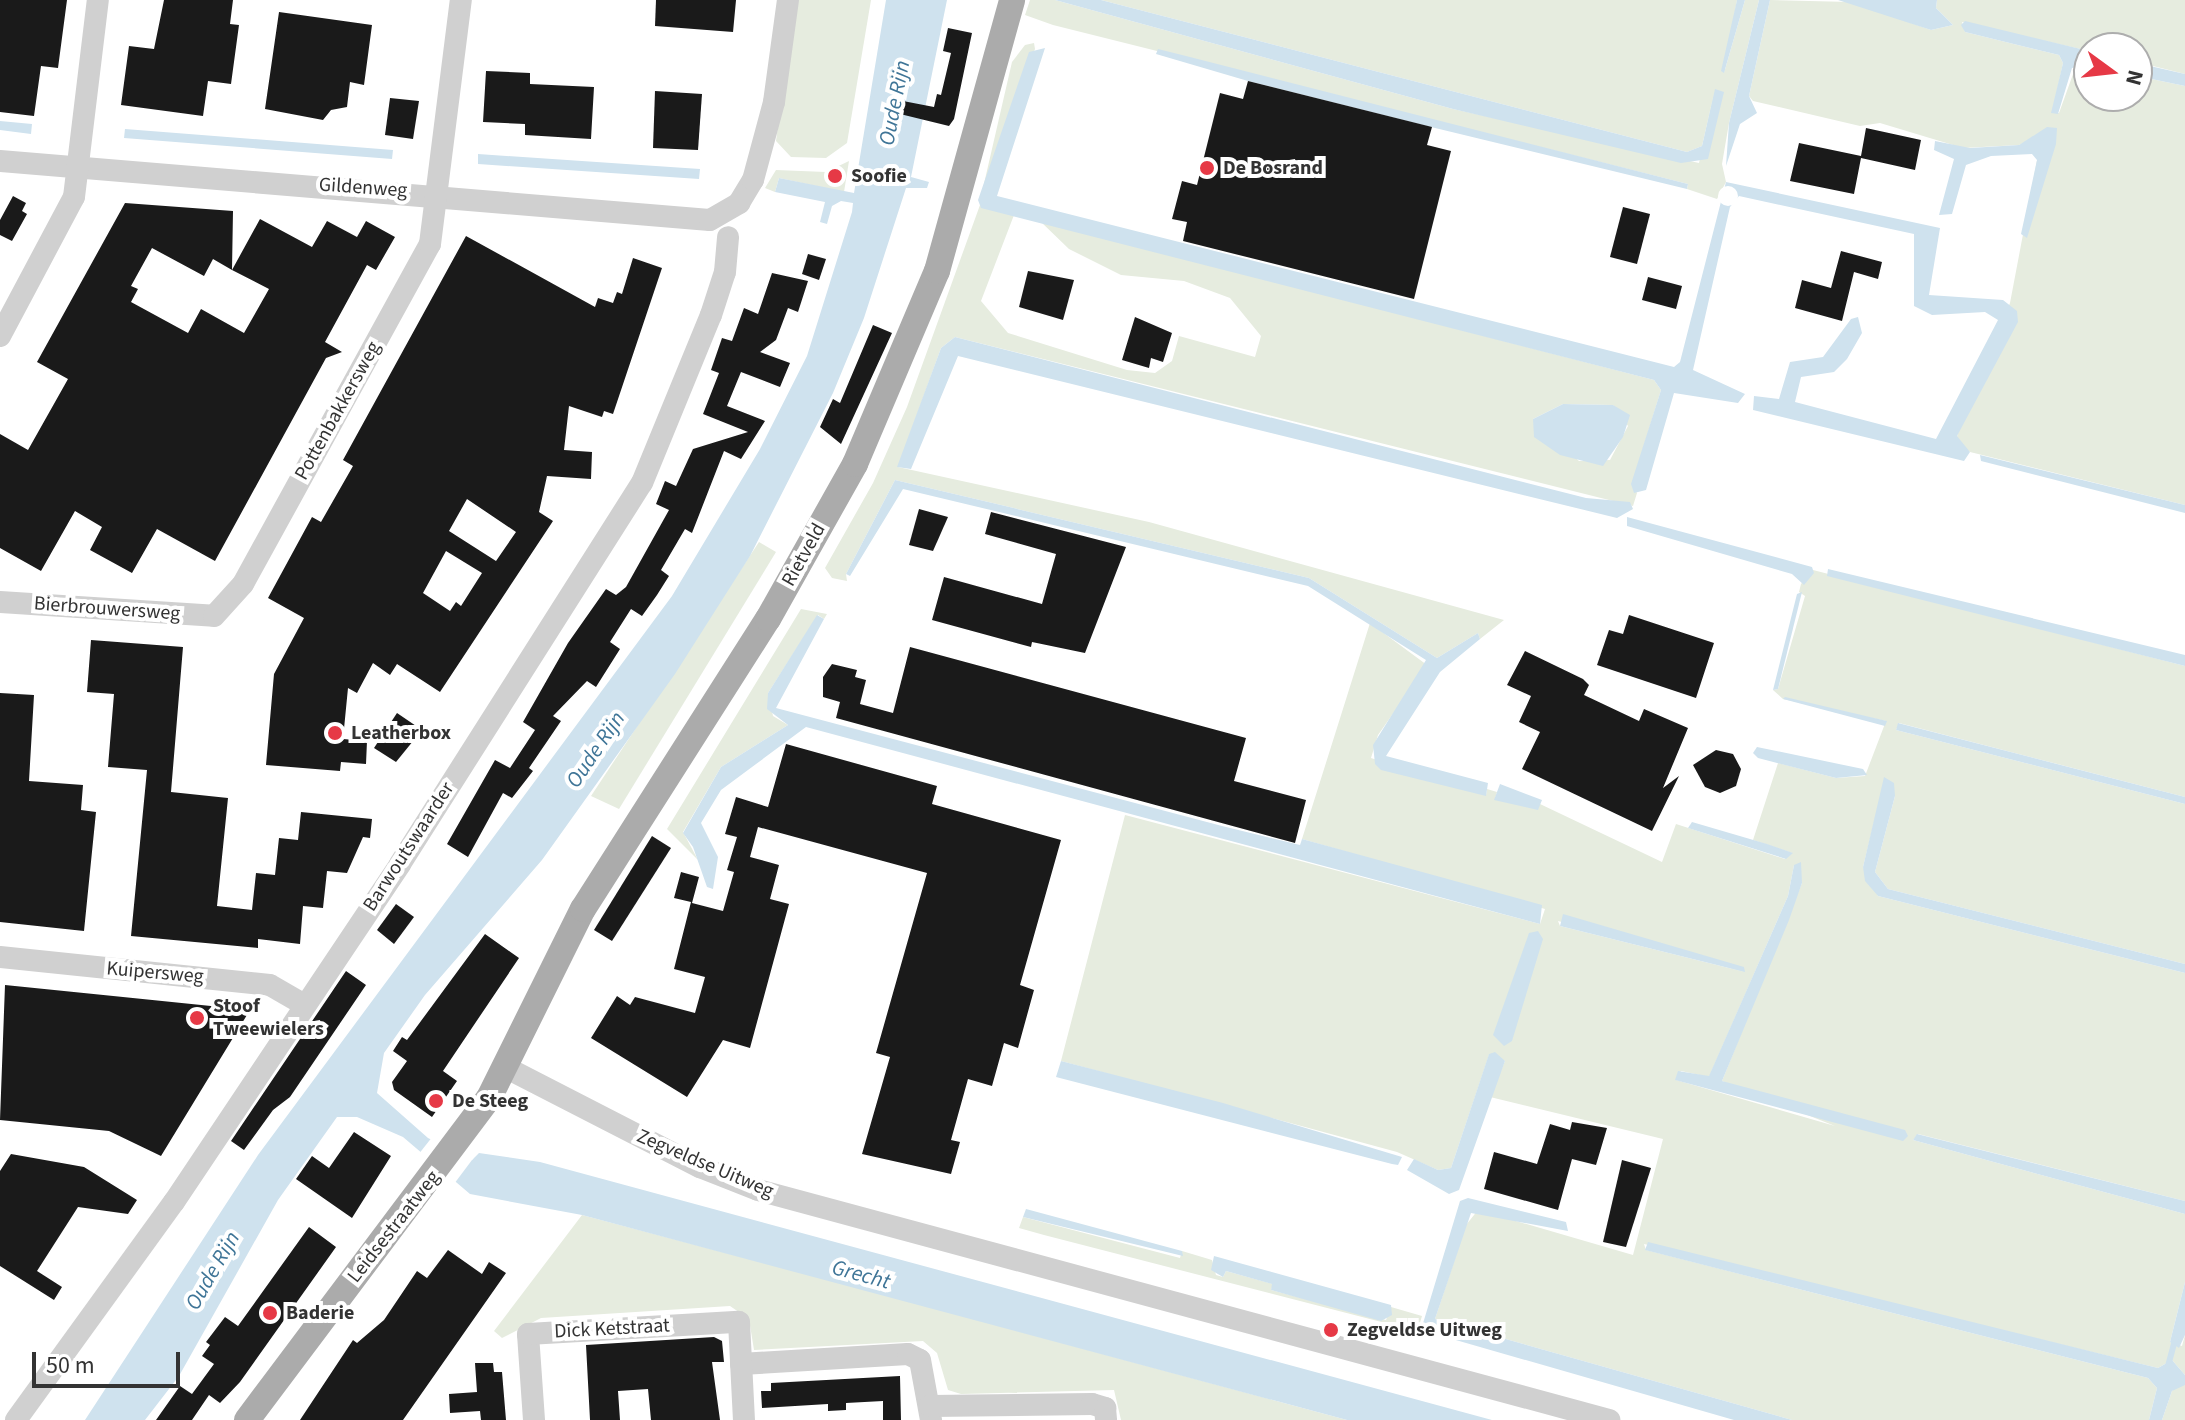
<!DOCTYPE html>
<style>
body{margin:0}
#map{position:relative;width:2185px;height:1420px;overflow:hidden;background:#fff;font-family:"Source Sans 3",sans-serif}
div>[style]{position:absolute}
.green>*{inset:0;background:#e6ecdf}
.water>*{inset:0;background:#cfe2ee}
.pier>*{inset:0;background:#fff}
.round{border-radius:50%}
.stream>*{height:6px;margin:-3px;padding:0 3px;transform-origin:3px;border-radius:3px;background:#cfe2ee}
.building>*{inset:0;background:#1a1a1a}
.minor>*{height:22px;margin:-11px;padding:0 11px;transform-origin:11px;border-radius:11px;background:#d0d0d0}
.major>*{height:26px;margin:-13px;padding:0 13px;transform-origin:13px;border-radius:13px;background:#ababab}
.dots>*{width:22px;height:22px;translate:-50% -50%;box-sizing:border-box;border:4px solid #fff;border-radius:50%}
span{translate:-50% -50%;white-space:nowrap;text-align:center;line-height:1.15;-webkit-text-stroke:8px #fff;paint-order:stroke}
.poi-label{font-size:20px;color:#333;font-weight:700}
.left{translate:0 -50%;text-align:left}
.street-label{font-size:20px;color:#333}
.water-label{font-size:22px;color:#3f7597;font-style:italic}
.north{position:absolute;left:2073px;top:32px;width:80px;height:80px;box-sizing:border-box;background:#fff;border:2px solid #adadad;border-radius:50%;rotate:105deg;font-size:22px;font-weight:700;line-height:32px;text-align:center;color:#333}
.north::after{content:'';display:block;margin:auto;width:28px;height:36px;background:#e63946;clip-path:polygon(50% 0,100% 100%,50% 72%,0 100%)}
.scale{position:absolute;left:32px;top:1352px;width:148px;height:36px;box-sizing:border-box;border:4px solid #333;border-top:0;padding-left:10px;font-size:24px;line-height:28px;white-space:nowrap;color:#333;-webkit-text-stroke:6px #fff;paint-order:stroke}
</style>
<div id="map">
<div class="green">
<i style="clip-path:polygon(795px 0,871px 0,847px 143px,826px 158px,791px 157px,776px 141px)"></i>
<i style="clip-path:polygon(1030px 0,1055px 0,1453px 109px,1699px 163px,1715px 89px,1702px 146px,1687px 152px,1101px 0,1737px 0,1724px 73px,1745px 0,1759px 0,1729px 123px,1722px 164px,1726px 182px,1717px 199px,1687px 189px,1688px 184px,1053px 25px,1025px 15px)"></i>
<i style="clip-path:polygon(1770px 0,1851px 2px,1931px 30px,1953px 25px,1936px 8px,1937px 0,2185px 0,2185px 74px,2137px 62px,2137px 48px,2089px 51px,1962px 22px,1965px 32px,2059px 55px,2063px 63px,2052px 113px,2059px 113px,2077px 63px,2089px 64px,2089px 96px,2137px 96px,2137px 76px,2185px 86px,2185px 505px,1970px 452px,1959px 444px,1957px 436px,2010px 303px,2042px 134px,2019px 145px,1963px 148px,1880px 123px,1860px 126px,1753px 101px,1749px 96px)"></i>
<i style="clip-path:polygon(1034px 43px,1035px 49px,983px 188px,1012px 62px,1025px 45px)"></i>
<i style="clip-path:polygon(849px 161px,844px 192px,779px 178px,775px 192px,765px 188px,776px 170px,826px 172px)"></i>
<i style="clip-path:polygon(evenodd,980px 205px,1014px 215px,981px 301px,1008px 333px,1127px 370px,1155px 373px,1172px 361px,1179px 336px,1255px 357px,1261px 336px,1230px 298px,1184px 281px,1121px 275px,1069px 249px,1040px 221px,1654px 380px,1661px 390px,1632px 484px,1637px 493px,1633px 506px,955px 337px,941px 348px,898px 467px,1149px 522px,1504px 620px,1480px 639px,1478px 633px,1437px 658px,1309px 578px,895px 480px,846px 574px,847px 581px,832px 578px,825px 568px,873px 483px,907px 407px,980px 205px,1563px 404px,1613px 405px,1628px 426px,1610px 460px,1579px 461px,1533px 419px,1563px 404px)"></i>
<i style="clip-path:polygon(759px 542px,776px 552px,619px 809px,591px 796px)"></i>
<i style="clip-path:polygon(evenodd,1813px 570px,2185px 666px,2185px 797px,1899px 723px,1896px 730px,2185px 804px,2185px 964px,1888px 889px,1875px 872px,1895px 796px,1882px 790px,1863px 867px,1878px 896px,2185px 973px,2185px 1201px,1918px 1134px,1913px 1140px,2185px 1214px,2185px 1282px,2170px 1342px,2182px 1346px,2185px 1335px,2185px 1375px,2172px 1360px,2158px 1368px,1644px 1244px,1646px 1250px,2148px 1378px,2157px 1388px,2149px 1420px,1792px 1420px,1435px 1319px,1466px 1225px,1478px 1210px,1633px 1255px,1663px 1139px,1490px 1097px,1505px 1061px,1489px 1055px,1451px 1168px,1438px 1170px,1397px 1152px,1061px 1061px,1125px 815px,1540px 924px,1545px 909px,1302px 839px,1370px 623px,1427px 665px,1378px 735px,1371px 758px,1486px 795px,1487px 789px,1497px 792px,1495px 799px,1537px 809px,1540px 804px,1662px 862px,1676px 824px,1785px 859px,1792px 853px,1753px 840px,1778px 763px,1836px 778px,1865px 776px,1886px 721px,1783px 699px,1773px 690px,1778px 689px,1805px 596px,1799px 592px,1801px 584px,1813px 570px,1794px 865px,1802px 883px,1722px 1081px,1835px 1126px,1676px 1080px,1681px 1071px,1709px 1077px,1788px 896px,1794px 865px,1813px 570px,1558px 921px,1745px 972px,1560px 926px,1558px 921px)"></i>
<i style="clip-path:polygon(801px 609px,827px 614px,824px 619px,818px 615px,768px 693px,773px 716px,788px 725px,721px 767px,683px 832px,698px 860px,667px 829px)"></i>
<i style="clip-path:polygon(582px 1215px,859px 1288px,1347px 1420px,1121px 1420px,1114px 1390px,961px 1394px,948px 1390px,937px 1353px,923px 1341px,754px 1350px,749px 1319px,730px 1306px,541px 1318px,502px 1338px,494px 1331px)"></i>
<i style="clip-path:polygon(1023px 1217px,1180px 1258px,1182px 1251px,1212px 1260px,1216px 1275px,1223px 1277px,1226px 1271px,1273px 1284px,1271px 1290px,1386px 1320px,1391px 1307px,1422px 1316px,1419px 1326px,1428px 1334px,1044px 1235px,1019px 1228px)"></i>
<i style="clip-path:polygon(2180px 1384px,2185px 1385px,2185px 1420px,2162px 1420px,2172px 1391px)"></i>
</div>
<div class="water">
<i style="clip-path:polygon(886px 0,947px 0,911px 177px,929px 182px,927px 188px,906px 188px,864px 318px,833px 393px,750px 556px,675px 674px,542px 860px,425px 995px,384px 1053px,377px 1093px,428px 1138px,472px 1160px,479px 1153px,540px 1162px,1492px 1420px,1347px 1420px,582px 1215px,470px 1194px,403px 1137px,357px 1117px,337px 1117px,278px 1200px,179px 1376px,145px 1420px,85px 1420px,258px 1155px,672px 596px,760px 449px,807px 356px,852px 212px,853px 203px,841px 201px,832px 206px,827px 224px,820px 222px,825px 202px,775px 192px,779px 178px,854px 193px)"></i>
<i style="clip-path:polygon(1055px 0,1101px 0,1687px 152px,1702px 146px,1715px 89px,1724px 92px,1708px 159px,1681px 163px,1453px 109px)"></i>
<i style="clip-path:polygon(1737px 0,1745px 0,1724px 73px,1721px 71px)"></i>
<i style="clip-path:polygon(1759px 0,1770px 0,1749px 96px,1757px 113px,1740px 124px,1726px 166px,1729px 123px)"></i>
<i style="clip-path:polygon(1838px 0,1937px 0,1936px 8px,1953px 25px,1931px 30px)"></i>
<i style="clip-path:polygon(1965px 21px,2089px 51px,2089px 64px,2072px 68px,2058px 114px,2051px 113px,2063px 63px,2059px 55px,1965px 32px,1961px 25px)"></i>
<i style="clip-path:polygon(1045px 48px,997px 196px,1674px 367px,1680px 362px,1726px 182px,1940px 228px,1929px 295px,2003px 300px,2017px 311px,2018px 322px,1957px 436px,1970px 452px,1964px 461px,1753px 410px,1754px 396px,1779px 399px,1790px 362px,1823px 357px,1851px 319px,1858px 317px,1862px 333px,1847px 359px,1834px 372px,1801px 377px,1795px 402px,1936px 439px,1998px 320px,1985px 312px,1932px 315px,1914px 306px,1914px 234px,1739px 196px,1730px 207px,1693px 370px,1745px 394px,1738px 403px,1674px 393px,1646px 490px,1634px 493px,1631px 484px,1661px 390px,1654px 380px,981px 208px,978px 200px,1029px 52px)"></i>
<i style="clip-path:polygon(1158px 49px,1186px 56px,1688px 184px,1687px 189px,1431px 127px,1248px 81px,1156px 54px)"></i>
<i style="clip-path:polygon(2137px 63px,2185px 74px,2185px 86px,2137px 76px)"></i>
<i style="clip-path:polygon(0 121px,32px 124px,31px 134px,0 130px)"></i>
<i style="clip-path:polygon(2047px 127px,2057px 128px,2056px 144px,2027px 238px,2021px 234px,2037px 160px,2032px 154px,1991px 156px,1966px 165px,1952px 214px,1939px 215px,1954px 159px,1934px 150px,1935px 141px,1970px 148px,2019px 145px)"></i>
<i style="clip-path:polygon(125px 129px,393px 150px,392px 159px,124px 138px)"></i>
<i style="clip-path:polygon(478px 154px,700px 169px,699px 179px,478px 164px)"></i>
<i style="clip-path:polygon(955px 337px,1586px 498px,1630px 502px,1633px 509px,1617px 518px,958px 356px,911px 469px,897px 467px,941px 348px)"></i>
<i style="clip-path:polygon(1563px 404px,1613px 405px,1630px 415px,1623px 437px,1603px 466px,1560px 455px,1534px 437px,1533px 419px)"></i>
<i style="clip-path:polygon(1980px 455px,2185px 505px,2185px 513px,1981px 461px)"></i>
<i style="clip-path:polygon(895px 480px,1309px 578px,1437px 658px,1478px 633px,1480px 639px,1440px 672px,1386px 756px,1488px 783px,1486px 796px,1381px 770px,1375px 764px,1373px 745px,1426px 660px,1308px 586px,903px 489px,850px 576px,846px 574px)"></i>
<i style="clip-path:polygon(1627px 517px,1812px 567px,1814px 573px,1804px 585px,1792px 574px,1627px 526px)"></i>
<i style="clip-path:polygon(1828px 569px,2185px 655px,2185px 666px,1827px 576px)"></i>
<i style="clip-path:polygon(1802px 592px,1778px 689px,1773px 690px,1797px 594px)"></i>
<i style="clip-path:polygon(817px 615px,824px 619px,776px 708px,1222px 826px,1300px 845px,1302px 839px,1542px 905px,1540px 924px,806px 727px,721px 790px,701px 823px,718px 857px,713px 889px,707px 887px,693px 847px,683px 833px,721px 767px,788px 725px,767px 709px,768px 693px)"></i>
<i style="clip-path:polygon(1783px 699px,1785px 697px,1887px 721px,1885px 726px)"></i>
<i style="clip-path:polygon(1898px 723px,2185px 797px,2185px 804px,1896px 730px)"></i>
<i style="clip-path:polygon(1757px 747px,1863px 769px,1867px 775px,1836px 778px,1758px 758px,1753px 753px)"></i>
<i style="clip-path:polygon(1884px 777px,1894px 783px,1895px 796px,1875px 872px,1888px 889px,2185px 964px,2185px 973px,1878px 896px,1865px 881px,1863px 867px)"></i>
<i style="clip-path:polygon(1500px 784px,1542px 800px,1538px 810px,1494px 800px)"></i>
<i style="clip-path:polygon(1692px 822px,1767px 844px,1793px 853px,1786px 859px,1688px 828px)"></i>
<i style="clip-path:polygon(1801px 862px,1802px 883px,1789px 920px,1722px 1081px,1905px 1130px,1908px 1136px,1903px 1141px,1675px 1080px,1678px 1071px,1709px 1076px,1788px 896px,1794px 865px)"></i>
<i style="clip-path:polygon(1563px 914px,1744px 967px,1745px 972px,1560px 926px)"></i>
<i style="clip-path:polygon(1538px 931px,1543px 939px,1512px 1041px,1504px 1046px,1493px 1035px,1529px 933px)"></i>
<i style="clip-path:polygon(1495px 1052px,1505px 1061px,1459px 1190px,1449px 1194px,1407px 1170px,1414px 1159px,1438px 1170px,1451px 1168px,1489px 1054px)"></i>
<i style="clip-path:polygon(1061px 1061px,1223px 1103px,1402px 1157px,1398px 1165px,1392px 1164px,1056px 1077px)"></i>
<i style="clip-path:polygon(1917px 1134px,2185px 1201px,2185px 1214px,1913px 1140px)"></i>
<i style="clip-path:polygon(1468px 1198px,1566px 1222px,1568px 1231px,1471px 1213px,1435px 1319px,1792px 1420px,1734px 1420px,1421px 1330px,1460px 1201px)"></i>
<i style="clip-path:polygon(1026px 1209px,1182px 1251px,1183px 1256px,1023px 1217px)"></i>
<i style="clip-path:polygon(1648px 1242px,2158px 1368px,2172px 1360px,2185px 1375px,2185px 1385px,2172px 1391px,2162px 1420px,2149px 1420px,2157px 1388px,2148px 1378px,1645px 1250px)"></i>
<i style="clip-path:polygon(1214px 1256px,1391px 1305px,1392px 1315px,1381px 1321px,1271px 1290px,1272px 1284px,1226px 1271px,1223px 1277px,1211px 1270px)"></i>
<i style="clip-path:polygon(2185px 1282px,2185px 1335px,2179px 1348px,2170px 1342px)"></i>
</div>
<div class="pier">
<i class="round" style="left:1718px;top:186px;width:20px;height:20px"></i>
<i style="clip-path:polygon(433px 1136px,475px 1156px,454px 1184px,418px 1155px)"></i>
</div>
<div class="stream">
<i style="left:2168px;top:1366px;width:28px;rotate:-75deg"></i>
</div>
<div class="building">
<i style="clip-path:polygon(0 0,67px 0,58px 68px,41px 66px,34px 116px,0 112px)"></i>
<i style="clip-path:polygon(164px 0,233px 0,230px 24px,239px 25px,231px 84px,208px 81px,203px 116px,121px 105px,129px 46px,154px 49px)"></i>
<i style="clip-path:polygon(656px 0,736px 0,733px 32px,655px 26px)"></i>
<i style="clip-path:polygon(279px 12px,372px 25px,364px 85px,350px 82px,347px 107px,331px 110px,323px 120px,265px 109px)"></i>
<i style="clip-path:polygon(948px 28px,972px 33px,954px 119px,949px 126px,900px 114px,903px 101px,934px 107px,937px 94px,941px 95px,951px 53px,943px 51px)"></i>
<i style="clip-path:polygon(486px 71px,530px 73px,530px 84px,594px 87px,591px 139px,525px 135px,525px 124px,483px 122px)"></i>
<i style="clip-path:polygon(1248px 81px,1432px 127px,1427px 145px,1451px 151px,1414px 299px,1183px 241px,1187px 222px,1172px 219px,1182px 181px,1197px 185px,1220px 93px,1243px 99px)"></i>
<i style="clip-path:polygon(655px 91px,702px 94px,698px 150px,653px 148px)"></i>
<i style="clip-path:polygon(390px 98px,419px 101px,413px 139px,385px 135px)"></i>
<i style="clip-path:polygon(1866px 128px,1921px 140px,1915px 170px,1861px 158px,1854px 194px,1790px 181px,1799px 143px,1861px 156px)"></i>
<i style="clip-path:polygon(13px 196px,26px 203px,22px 211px,27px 214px,12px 241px,0 235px,0 220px)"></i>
<i style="clip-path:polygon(125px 203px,233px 211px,232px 270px,213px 259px,204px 276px,152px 248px,131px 286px,138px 289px,131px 302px,188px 333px,201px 309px,244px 333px,269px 289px,232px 270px,260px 219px,312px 247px,327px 221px,357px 237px,366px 221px,395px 237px,376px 270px,367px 265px,325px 342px,342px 352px,326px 358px,215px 561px,157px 529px,132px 573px,90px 550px,102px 527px,75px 511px,41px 571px,0 548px,0 434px,28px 450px,68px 379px,37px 362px)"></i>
<i style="clip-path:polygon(1623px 207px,1650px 214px,1637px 264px,1610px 257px)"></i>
<i style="clip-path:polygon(evenodd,466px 236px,595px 307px,598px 298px,613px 303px,617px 292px,622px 294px,633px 258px,662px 268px,613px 414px,604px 411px,602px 417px,569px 406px,564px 450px,592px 452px,591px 479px,547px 476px,539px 512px,553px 521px,440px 692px,397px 664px,390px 675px,373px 663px,357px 693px,348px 688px,343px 739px,367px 741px,366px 764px,341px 762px,340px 771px,266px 765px,274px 674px,304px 618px,268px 598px,312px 517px,321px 522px,353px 466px,343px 460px,466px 236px,467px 499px,516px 532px,496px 561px,449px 531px,467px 499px,466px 236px,446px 551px,482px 573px,461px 606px,456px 602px,450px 611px,423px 593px,446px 551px)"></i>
<i style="clip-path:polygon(1841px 251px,1882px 262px,1878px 279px,1854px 272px,1842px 321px,1795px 308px,1802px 280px,1831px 288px)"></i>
<i style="clip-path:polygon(808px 254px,826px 259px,819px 280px,802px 274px)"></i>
<i style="clip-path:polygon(1028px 271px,1074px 280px,1063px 320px,1019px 307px)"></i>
<i style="clip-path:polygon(772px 273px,808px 281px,798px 312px,788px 308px,776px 340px,760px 352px,790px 363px,780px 387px,741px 372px,727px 406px,765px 421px,741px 459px,724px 451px,692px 533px,685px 529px,661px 570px,669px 576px,657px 595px,642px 616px,631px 609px,610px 642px,620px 649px,596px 687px,587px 681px,553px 716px,561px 721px,529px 768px,533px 771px,512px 798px,503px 793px,468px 857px,447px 844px,495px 760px,510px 768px,535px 730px,523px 722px,568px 643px,606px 589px,616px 595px,626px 587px,669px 510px,656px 504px,665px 481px,676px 486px,693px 449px,748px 432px,703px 414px,719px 373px,711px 370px,722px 338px,732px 341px,744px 308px,758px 314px)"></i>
<i style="clip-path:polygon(1648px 277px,1682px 286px,1676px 309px,1642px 300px)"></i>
<i style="clip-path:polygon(1135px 317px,1172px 333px,1163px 362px,1151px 358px,1149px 368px,1122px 360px)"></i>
<i style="clip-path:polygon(873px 325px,892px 333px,841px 444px,820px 427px,833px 399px,840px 403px)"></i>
<i style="clip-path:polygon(919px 509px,948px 517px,933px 551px,909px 545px)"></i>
<i style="clip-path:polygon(991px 512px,1126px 547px,1085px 653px,1032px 642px,1031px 647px,932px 620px,944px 577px,1042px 604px,1056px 554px,985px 534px)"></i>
<i style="clip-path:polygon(1629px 615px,1714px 643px,1696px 698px,1597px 665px,1609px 630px,1623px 634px)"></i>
<i style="clip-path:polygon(91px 640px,183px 647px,171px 792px,228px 798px,217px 906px,252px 910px,256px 873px,275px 875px,279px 838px,298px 840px,301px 812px,372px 819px,370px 838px,363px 837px,347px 873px,327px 871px,323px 908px,303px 906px,300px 944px,258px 939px,258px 948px,131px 936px,147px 770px,108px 767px,114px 694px,87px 692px)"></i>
<i style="clip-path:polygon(910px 647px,1246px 738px,1234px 781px,1306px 800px,1295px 843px,836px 718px,840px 702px,823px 697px,823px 677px,832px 664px,857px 670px,855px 677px,866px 680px,860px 704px,893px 713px)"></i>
<i style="clip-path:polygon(1525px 651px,1583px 679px,1589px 685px,1584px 695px,1639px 721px,1644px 709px,1688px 728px,1663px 788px,1679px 776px,1652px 831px,1522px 769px,1540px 732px,1519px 722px,1531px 696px,1507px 685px)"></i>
<i style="clip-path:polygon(0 693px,34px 695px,29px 781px,83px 785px,81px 810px,96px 812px,84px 931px,0 922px)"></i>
<i style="clip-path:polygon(397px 713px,422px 730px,396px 762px,374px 748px)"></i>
<i style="clip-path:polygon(786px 744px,937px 786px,932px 804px,1061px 840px,1020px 985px,1034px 990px,1018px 1048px,1004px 1043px,992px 1086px,968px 1079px,951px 1140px,960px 1142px,951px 1174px,862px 1154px,890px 1057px,876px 1053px,927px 873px,758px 827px,750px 857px,779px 865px,770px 899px,789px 904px,750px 1048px,723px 1040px,687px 1097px,591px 1038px,617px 996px,630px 1005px,635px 997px,695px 1013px,705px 977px,674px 969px,691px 902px,674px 898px,681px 872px,699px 877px,692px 903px,723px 911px,734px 872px,727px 870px,737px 837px,725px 834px,736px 797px,768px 807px)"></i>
<i style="clip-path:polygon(1716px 750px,1733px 754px,1741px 769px,1736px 786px,1720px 793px,1705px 787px,1693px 765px)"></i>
<i style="clip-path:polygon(652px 836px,671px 848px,612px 941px,594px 930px)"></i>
<i style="clip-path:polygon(396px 904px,414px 917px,394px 944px,377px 930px)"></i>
<i style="clip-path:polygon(485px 934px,519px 958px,443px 1071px,457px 1081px,432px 1117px,394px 1090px,392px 1082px,407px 1061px,393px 1051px,402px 1037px,407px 1040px)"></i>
<i style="clip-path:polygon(346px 971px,366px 985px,290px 1097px,273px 1110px,244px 1150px,231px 1141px)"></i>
<i style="clip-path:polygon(5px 985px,123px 997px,250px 1010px,161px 1156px,109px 1131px,0 1120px)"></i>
<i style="clip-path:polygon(1572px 1122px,1607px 1128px,1596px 1165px,1572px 1159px,1558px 1210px,1484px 1189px,1494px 1152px,1537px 1164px,1550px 1124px,1570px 1130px)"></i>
<i style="clip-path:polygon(354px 1132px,391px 1156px,352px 1218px,296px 1179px,312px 1156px,329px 1168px)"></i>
<i style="clip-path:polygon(11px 1154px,84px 1167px,137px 1200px,128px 1214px,78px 1207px,37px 1271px,62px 1287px,54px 1300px,0 1266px,0 1171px)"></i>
<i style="clip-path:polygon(1622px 1160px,1651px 1168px,1626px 1247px,1603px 1242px)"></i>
<i style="clip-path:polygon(309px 1227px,336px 1247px,240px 1382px,220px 1403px,209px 1395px,192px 1420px,156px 1420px,180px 1386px,192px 1394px,214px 1364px,202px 1356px,210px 1345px,206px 1342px,225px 1317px,238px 1326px)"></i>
<i style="clip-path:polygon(448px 1250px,482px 1274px,489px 1262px,506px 1273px,403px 1420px,300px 1420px,353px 1340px,357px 1343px,384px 1320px,417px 1271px,427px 1278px)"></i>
<i style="clip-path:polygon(714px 1337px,722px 1341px,724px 1362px,712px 1362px,720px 1420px,651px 1420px,648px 1389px,618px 1391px,620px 1420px,590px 1420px,586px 1345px)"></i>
<i style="clip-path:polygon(475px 1363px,493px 1363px,494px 1372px,502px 1372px,506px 1420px,481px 1420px,480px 1411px,450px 1413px,449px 1394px,477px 1392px)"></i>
<i style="clip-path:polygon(900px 1376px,901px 1420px,883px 1420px,883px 1401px,846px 1403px,846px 1410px,828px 1411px,828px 1404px,762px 1408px,761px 1391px,771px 1391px,771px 1383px)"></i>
</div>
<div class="minor">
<i style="left:0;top:161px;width:712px;rotate:4.75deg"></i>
<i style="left:710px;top:220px;width:34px;rotate:-30deg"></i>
<i style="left:739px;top:203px;width:27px;rotate:-59deg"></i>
<i style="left:753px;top:180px;width:81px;rotate:-74.9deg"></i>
<i style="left:774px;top:102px;width:103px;rotate:-82.2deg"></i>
<i style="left:0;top:336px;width:157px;rotate:-62deg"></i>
<i style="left:74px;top:197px;width:198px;rotate:-83.1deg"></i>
<i style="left:0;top:602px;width:214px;rotate:3.7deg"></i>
<i style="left:214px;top:616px;width:43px;rotate:-47.8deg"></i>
<i style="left:243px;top:584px;width:388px;rotate:-61.2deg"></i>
<i style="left:430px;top:244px;width:246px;rotate:-82.8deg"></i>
<i style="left:0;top:957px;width:271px;rotate:5.9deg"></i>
<i style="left:270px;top:985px;width:39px;rotate:30deg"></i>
<i style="left:507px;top:1068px;width:217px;rotate:27.2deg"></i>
<i style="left:700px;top:1167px;width:62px;rotate:21.6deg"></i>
<i style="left:758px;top:1190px;width:882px;rotate:15.12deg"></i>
<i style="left:741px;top:1364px;width:167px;rotate:-3.4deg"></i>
<i style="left:908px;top:1354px;width:13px;rotate:27deg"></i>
<i style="left:920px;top:1360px;width:61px;rotate:79.6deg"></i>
<i style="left:930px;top:1406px;width:162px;rotate:-0.7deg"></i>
<i style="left:1092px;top:1404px;width:14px;rotate:17deg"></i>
<i style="left:1105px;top:1408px;width:12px;rotate:85deg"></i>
<i style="left:16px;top:1420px;width:269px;rotate:-54.1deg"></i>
<i style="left:174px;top:1202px;width:407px;rotate:-56.2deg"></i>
<i style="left:400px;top:864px;width:451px;rotate:-57.6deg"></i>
<i style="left:642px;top:483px;width:182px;rotate:-67.7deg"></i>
<i style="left:711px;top:315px;width:45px;rotate:-72deg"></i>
<i style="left:725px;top:272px;width:35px;rotate:-85deg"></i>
<i style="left:534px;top:1420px;width:86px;rotate:-94deg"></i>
<i style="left:528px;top:1334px;width:211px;rotate:-3.3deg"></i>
<i style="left:739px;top:1322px;width:98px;rotate:87.1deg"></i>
</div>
<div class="major">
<i style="left:247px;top:1420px;width:403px;rotate:-53.1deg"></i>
<i style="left:489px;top:1098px;width:211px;rotate:-63.6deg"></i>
<i style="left:583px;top:909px;width:344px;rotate:-57.5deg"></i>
<i style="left:768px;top:619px;width:178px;rotate:-60.7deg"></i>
<i style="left:855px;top:464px;width:210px;rotate:-67deg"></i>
<i style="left:937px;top:271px;width:281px;rotate:-74.5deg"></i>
</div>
<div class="dots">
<i style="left:1207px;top:168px;background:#e63946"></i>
<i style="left:835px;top:176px;background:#e63946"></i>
<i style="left:335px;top:733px;background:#e63946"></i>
<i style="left:197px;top:1018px;background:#e63946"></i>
<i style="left:436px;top:1101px;background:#e63946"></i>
<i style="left:270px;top:1313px;background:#e63946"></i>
<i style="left:1331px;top:1330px;background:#e63946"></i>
</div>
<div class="poi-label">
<span class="left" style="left:1223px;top:168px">De Bosrand</span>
<span class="left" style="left:851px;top:176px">Soofie</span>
<span class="left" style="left:351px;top:733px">Leatherbox</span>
<span class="left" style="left:213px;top:1018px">Stoof<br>Tweewielers</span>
<span class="left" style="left:452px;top:1101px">De Steeg</span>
<span class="left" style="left:286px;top:1313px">Baderie</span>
<span class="left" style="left:1347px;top:1330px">Zegveldse Uitweg</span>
</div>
<div class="street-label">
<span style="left:363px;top:188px;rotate:4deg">Gildenweg</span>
<span style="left:338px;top:411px;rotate:-61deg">Pottenbakkersweg</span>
<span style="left:804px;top:555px;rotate:-61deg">Rietveld</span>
<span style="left:107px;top:609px;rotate:4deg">Bierbrouwersweg</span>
<span style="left:409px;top:847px;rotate:-57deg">Barwoutswaarder</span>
<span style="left:155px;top:973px;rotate:5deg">Kuipersweg</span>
<span style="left:705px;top:1164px;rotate:23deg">Zegveldse Uitweg</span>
<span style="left:394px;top:1227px;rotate:-52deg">Leidsestraatweg</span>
<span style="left:612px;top:1329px;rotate:-3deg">Dick Ketstraat</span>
</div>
<div class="water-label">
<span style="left:895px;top:103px;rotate:-79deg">Oude Rijn</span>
<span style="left:596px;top:750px;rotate:-56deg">Oude Rijn</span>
<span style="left:213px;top:1271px;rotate:-60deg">Oude Rijn</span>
<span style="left:861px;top:1275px;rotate:15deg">Grecht</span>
</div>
<div class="north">N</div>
<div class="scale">50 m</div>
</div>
